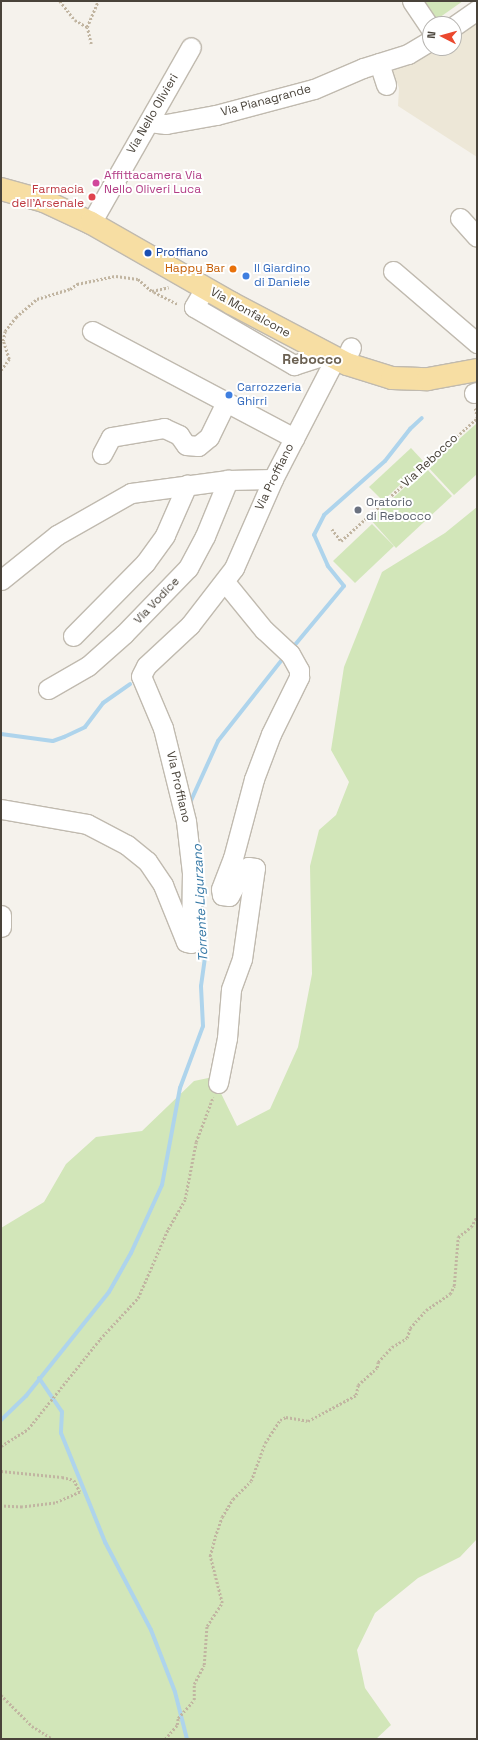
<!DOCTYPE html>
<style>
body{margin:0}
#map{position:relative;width:478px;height:1740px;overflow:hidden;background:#f5f2ec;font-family:"Space Grotesk",sans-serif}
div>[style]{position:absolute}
.education>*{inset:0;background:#ede7d7}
.green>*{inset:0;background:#d2e6b9}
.stream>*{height:4px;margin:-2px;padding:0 2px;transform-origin:2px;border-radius:2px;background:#aed4ec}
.path>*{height:2.5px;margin-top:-1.25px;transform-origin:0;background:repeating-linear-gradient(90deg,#c1b5a1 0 2px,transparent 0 4px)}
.roads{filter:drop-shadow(1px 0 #c0baaf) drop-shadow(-1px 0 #c0baaf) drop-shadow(0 1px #c0baaf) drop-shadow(0 -1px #c0baaf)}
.minor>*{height:19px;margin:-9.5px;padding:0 9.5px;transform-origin:9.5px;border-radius:9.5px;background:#fff}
.major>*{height:22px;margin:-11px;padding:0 11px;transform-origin:11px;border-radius:11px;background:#f7dea3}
.dots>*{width:11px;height:11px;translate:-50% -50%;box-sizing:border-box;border:2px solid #fff;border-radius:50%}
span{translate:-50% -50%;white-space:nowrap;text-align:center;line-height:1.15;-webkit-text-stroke:4px #fff;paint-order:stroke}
.street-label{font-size:12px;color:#49433a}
.hotel-label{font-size:12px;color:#b23c85}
.left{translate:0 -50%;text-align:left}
.health-label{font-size:12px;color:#be3a42}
.right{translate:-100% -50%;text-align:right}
.transit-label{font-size:12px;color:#164399}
.food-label{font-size:12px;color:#c56008}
.shop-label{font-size:12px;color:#366cbe}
.worship-label{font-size:12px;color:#5b616d}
.water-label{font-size:13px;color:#387aa7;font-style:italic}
.quarter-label{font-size:14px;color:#6b6152;font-weight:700}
.frame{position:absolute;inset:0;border:2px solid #49433a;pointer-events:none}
.north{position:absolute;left:422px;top:16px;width:40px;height:40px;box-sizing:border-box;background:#fff;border:1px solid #b6b4b0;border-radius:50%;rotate:276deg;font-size:11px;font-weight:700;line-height:16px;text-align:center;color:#49433a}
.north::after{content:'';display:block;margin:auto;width:14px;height:18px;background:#eb482e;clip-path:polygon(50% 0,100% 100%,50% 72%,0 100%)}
</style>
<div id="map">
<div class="education">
<i style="clip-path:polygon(477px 16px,477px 157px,398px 106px,399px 88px,392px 69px,430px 48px,454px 48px,454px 30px)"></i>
</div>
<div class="green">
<i style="clip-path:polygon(423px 1px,463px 1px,436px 20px)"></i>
<i style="clip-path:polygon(477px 423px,477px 474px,454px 495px,428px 467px)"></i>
<i style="clip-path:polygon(411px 448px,424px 462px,383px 501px,369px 487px)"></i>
<i style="clip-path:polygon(426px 468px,452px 496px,396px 548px,370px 519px)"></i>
<i style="clip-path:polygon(477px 507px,477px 1539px,460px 1557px,418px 1578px,375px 1613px,357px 1650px,365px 1688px,391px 1725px,376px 1739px,1px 1739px,1px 1228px,44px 1202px,66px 1164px,96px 1137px,142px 1131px,194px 1081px,213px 1077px,237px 1126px,270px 1109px,298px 1047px,312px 974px,310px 866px,319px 830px,336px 815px,349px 782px,331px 750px,344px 667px,382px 572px,445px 533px)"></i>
<i style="clip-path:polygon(372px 524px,394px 546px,355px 583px,333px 561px)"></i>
</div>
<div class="stream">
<i style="left:294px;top:646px;width:78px;rotate:-50.2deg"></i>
<i style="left:344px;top:586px;width:26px;rotate:-129deg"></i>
<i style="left:328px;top:566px;width:34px;rotate:-114deg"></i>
<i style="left:314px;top:535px;width:22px;rotate:-63deg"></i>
<i style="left:324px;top:515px;width:81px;rotate:-41.5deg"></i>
<i style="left:385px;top:461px;width:41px;rotate:-52deg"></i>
<i style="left:410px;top:429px;width:16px;rotate:-43deg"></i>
<i style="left:1px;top:734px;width:52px;rotate:7.7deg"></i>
<i style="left:53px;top:741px;width:12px;rotate:-20deg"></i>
<i style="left:64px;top:737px;width:23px;rotate:-25deg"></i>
<i style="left:85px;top:727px;width:30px;rotate:-53deg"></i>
<i style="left:103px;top:703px;width:33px;rotate:-35deg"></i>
<i style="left:189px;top:805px;width:70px;rotate:-65.6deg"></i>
<i style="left:218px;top:741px;width:108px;rotate:-51.8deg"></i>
<i style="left:196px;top:831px;width:23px;rotate:83deg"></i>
<i style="left:39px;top:1378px;width:41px;rotate:55.9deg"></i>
<i style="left:62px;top:1412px;width:21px;rotate:93deg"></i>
<i style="left:61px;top:1433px;width:118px;rotate:68deg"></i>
<i style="left:105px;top:1542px;width:99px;rotate:62.4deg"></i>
<i style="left:151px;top:1630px;width:66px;rotate:68.8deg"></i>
<i style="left:175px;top:1692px;width:49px;rotate:75.7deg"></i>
<i style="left:1px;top:1420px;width:35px;rotate:-44deg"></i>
<i style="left:26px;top:1396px;width:133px;rotate:-51.4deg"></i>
<i style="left:109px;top:1292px;width:45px;rotate:-60.6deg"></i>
<i style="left:131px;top:1253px;width:75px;rotate:-65.5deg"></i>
<i style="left:162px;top:1185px;width:99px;rotate:-79.5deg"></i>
<i style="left:180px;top:1088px;width:66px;rotate:-69.6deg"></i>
<i style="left:203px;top:1026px;width:40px;rotate:-92.9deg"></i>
<i style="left:201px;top:986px;width:34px;rotate:-82deg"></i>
<i style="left:206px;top:952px;width:56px;rotate:-95.1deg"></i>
</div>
<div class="path">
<i style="left:60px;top:1px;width:24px;rotate:52deg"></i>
<i style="left:75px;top:20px;width:14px;rotate:30deg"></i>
<i style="left:91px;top:44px;width:17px;rotate:-103deg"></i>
<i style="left:87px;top:27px;width:28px;rotate:-67deg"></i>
<i style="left:154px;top:292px;width:27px;rotate:27deg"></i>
<i style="left:1px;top:370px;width:14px;rotate:-54deg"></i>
<i style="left:9px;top:359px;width:19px;rotate:-108deg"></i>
<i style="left:3px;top:341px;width:10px;rotate:-79deg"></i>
<i style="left:5px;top:331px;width:18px;rotate:-52deg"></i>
<i style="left:16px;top:317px;width:28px;rotate:-41deg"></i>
<i style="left:37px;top:299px;width:34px;rotate:-17deg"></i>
<i style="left:70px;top:289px;width:9px;rotate:-36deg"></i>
<i style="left:77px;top:284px;width:40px;rotate:-12deg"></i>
<i style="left:116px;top:276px;width:22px;rotate:8deg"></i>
<i style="left:138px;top:279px;width:18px;rotate:41deg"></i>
<i style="left:152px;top:291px;width:17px;rotate:-13deg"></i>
<i style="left:332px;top:529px;width:15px;rotate:53deg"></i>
<i style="left:341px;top:541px;width:183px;rotate:-42.1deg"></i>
<i style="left:477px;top:418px;width:10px;rotate:-101deg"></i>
<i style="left:1px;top:1446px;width:32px;rotate:-32deg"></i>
<i style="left:28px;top:1429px;width:115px;rotate:-51.3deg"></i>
<i style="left:100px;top:1339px;width:56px;rotate:-47.2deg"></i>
<i style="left:138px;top:1298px;width:75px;rotate:-66.5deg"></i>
<i style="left:168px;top:1229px;width:34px;rotate:-60deg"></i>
<i style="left:185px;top:1199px;width:58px;rotate:-79.1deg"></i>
<i style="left:196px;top:1142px;width:48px;rotate:-69.3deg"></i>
<i style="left:1px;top:1471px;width:61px;rotate:5.6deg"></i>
<i style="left:62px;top:1477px;width:12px;rotate:14deg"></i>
<i style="left:74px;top:1480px;width:13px;rotate:63deg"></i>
<i style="left:80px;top:1492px;width:27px;rotate:156deg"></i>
<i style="left:55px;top:1503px;width:33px;rotate:173deg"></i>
<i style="left:22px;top:1507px;width:21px;rotate:-177deg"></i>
<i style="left:1px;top:1695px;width:44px;rotate:45deg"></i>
<i style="left:32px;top:1726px;width:25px;rotate:32deg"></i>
<i style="left:165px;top:1739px;width:18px;rotate:-49deg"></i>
<i style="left:177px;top:1725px;width:7px;rotate:-82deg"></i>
<i style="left:178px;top:1718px;width:24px;rotate:-48deg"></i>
<i style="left:194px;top:1700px;width:16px;rotate:-90deg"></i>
<i style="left:194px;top:1684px;width:21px;rotate:-62deg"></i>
<i style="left:204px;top:1665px;width:39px;rotate:-86deg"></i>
<i style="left:207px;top:1626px;width:27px;rotate:-57deg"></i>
<i style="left:222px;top:1603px;width:49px;rotate:-104.3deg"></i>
<i style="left:210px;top:1556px;width:20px;rotate:-75deg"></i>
<i style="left:215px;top:1537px;width:21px;rotate:-71deg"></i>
<i style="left:222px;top:1517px;width:21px;rotate:-59deg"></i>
<i style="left:233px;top:1499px;width:25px;rotate:-45deg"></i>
<i style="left:251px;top:1481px;width:40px;rotate:-69.8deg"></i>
<i style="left:265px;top:1443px;width:27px;rotate:-57deg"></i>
<i style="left:280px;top:1420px;width:7px;rotate:-27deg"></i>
<i style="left:286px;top:1417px;width:22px;rotate:10deg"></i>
<i style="left:308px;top:1421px;width:55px;rotate:-28.4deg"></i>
<i style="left:356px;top:1395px;width:10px;rotate:-79deg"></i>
<i style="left:358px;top:1385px;width:25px;rotate:-42deg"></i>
<i style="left:377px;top:1368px;width:6px;rotate:-81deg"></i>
<i style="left:378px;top:1362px;width:21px;rotate:-47deg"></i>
<i style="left:392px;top:1347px;width:17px;rotate:-31deg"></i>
<i style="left:407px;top:1338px;width:10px;rotate:-73deg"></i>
<i style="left:410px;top:1328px;width:24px;rotate:-48deg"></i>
<i style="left:426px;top:1310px;width:29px;rotate:-34deg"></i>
<i style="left:450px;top:1294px;width:9px;rotate:-63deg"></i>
<i style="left:454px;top:1286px;width:49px;rotate:-85.3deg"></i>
<i style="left:458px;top:1237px;width:16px;rotate:-38deg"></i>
<i style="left:471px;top:1227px;width:13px;rotate:-61deg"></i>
</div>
<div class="roads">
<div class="minor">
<i style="left:412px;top:1px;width:32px;rotate:56deg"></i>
<i style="left:454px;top:26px;width:28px;rotate:-35deg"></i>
<i style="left:379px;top:63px;width:23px;rotate:72deg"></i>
<i style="left:149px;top:122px;width:17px;rotate:7deg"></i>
<i style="left:166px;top:124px;width:51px;rotate:-10.2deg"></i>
<i style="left:216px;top:115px;width:101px;rotate:-14.9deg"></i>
<i style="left:314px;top:89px;width:53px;rotate:-23.2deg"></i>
<i style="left:363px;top:68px;width:47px;rotate:-17.3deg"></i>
<i style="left:408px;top:54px;width:26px;rotate:-31deg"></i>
<i style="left:460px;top:218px;width:25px;rotate:48deg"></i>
<i style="left:91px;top:223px;width:202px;rotate:-60.4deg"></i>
<i style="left:393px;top:271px;width:111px;rotate:40.6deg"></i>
<i style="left:205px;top:288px;width:22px;rotate:120deg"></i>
<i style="left:194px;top:307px;width:116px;rotate:30.1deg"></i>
<i style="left:294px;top:365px;width:35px;rotate:-18deg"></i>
<i style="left:92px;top:331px;width:229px;rotate:27.9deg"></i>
<i style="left:344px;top:363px;width:17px;rotate:-66deg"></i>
<i style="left:474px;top:393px;width:3px;rotate:-18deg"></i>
<i style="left:102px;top:454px;width:19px;rotate:-62deg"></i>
<i style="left:111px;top:437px;width:54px;rotate:-9.6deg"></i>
<i style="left:164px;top:428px;width:17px;rotate:25deg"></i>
<i style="left:179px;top:435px;width:12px;rotate:55deg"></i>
<i style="left:186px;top:445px;width:12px;rotate:5deg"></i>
<i style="left:198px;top:446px;width:14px;rotate:-39deg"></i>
<i style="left:209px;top:437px;width:39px;rotate:-64deg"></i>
<i style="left:1px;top:580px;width:72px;rotate:-38.8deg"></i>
<i style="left:57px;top:535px;width:85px;rotate:-29.6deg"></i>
<i style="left:131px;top:493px;width:98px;rotate:-7.6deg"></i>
<i style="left:228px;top:480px;width:45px;rotate:-1.3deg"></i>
<i style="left:73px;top:636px;width:103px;rotate:-45.4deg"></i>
<i style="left:145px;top:563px;width:34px;rotate:-54deg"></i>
<i style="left:165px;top:535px;width:55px;rotate:-66.3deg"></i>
<i style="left:48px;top:689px;width:46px;rotate:-29.9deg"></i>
<i style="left:88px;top:666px;width:48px;rotate:-41.6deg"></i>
<i style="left:124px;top:634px;width:92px;rotate:-45.9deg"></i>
<i style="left:188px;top:568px;width:36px;rotate:-62deg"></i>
<i style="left:205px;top:536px;width:61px;rotate:-67.7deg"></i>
<i style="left:1px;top:809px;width:87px;rotate:9.9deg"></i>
<i style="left:87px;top:824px;width:45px;rotate:27.7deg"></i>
<i style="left:127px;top:845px;width:26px;rotate:39deg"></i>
<i style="left:147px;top:861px;width:29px;rotate:56deg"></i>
<i style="left:163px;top:885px;width:61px;rotate:68deg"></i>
<i style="left:186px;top:942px;width:5px;rotate:11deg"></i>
<i style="left:191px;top:943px;width:70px;rotate:-89.2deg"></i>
<i style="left:192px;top:873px;width:52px;rotate:-96.6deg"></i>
<i style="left:186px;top:821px;width:96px;rotate:-103.9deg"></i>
<i style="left:163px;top:728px;width:56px;rotate:-112.9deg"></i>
<i style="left:141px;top:676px;width:11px;rotate:-63deg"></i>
<i style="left:146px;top:666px;width:60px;rotate:-43deg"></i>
<i style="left:190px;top:625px;width:72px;rotate:-52.3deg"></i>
<i style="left:234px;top:568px;width:97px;rotate:-66.3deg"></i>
<i style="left:273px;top:479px;width:135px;rotate:-62.7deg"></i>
<i style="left:1px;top:915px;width:12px;rotate:90deg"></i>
<i style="left:218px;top:1083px;width:46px;rotate:-78.7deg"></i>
<i style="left:227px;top:1038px;width:49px;rotate:-85.3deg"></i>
<i style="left:231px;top:989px;width:32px;rotate:-70deg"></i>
<i style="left:242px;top:959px;width:92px;rotate:-81.9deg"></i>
<i style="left:255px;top:868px;width:7px;rotate:-172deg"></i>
<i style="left:248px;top:867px;width:8px;rotate:140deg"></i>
<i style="left:242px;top:872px;width:27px;rotate:118deg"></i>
<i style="left:229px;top:896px;width:7px;rotate:-172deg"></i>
<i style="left:222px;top:895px;width:6px;rotate:-99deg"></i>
<i style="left:221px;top:889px;width:33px;rotate:-69deg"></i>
<i style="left:233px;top:858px;width:82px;rotate:-75.1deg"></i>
<i style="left:254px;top:779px;width:48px;rotate:-69.3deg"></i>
<i style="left:271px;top:734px;width:64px;rotate:-63.8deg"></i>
<i style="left:299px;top:677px;width:7px;rotate:-90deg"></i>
<i style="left:299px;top:670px;width:18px;rotate:-119deg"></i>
<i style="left:290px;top:654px;width:35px;rotate:-137deg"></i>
<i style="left:264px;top:630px;width:62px;rotate:-129.1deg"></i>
</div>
<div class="major">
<i style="left:1px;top:189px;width:45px;rotate:15.6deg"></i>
<i style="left:44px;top:201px;width:52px;rotate:25.1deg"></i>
<i style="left:91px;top:223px;width:161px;rotate:29.7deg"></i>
<i style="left:231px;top:303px;width:131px;rotate:27.7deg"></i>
<i style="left:347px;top:364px;width:47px;rotate:17.3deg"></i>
<i style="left:392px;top:378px;width:36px;rotate:2deg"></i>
<i style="left:428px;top:379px;width:50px;rotate:-10.4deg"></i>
</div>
</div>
<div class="dots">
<i style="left:96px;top:183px;background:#d1479c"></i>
<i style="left:92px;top:197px;background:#e0444e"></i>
<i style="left:148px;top:253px;background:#1a4fb4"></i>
<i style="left:233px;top:269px;background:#e8710a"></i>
<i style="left:246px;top:276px;background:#3f7fe0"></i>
<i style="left:229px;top:395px;background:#3f7fe0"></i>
<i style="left:358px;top:510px;background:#6b7280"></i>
</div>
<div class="street-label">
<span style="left:266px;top:101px;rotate:-15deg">Via Pianagrande</span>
<span style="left:153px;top:114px;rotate:-60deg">Via Nello Olivieri</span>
<span style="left:250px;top:313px;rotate:29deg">Via Monfalcone</span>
<span style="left:430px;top:461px;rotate:-43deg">Via Rebocco</span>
<span style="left:275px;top:477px;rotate:-64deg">Via Proffiano</span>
<span style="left:157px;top:601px;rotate:-46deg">Via Vodice</span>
<span style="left:178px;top:787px;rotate:77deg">Via Proffiano</span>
</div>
<div class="hotel-label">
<span class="left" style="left:104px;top:183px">Affittacamera Via<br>Nello Oliveri Luca</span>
</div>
<div class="health-label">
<span class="right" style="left:84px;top:197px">Farmacia<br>dell'Arsenale</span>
</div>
<div class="transit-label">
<span class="left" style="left:156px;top:253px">Proffiano</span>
</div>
<div class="food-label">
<span class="right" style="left:225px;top:269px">Happy Bar</span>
</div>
<div class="shop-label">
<span class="left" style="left:254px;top:276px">Il Giardino<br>di Daniele</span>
<span class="left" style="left:237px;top:395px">Carrozzeria<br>Ghirri</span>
</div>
<div class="worship-label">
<span class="left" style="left:366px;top:510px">Oratorio<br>di Rebocco</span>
</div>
<div class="water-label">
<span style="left:201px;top:903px;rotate:-93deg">Torrente Ligurzano</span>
</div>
<div class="quarter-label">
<span style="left:312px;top:359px">Rebocco</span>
</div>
<div class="frame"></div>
<div class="north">N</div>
</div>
